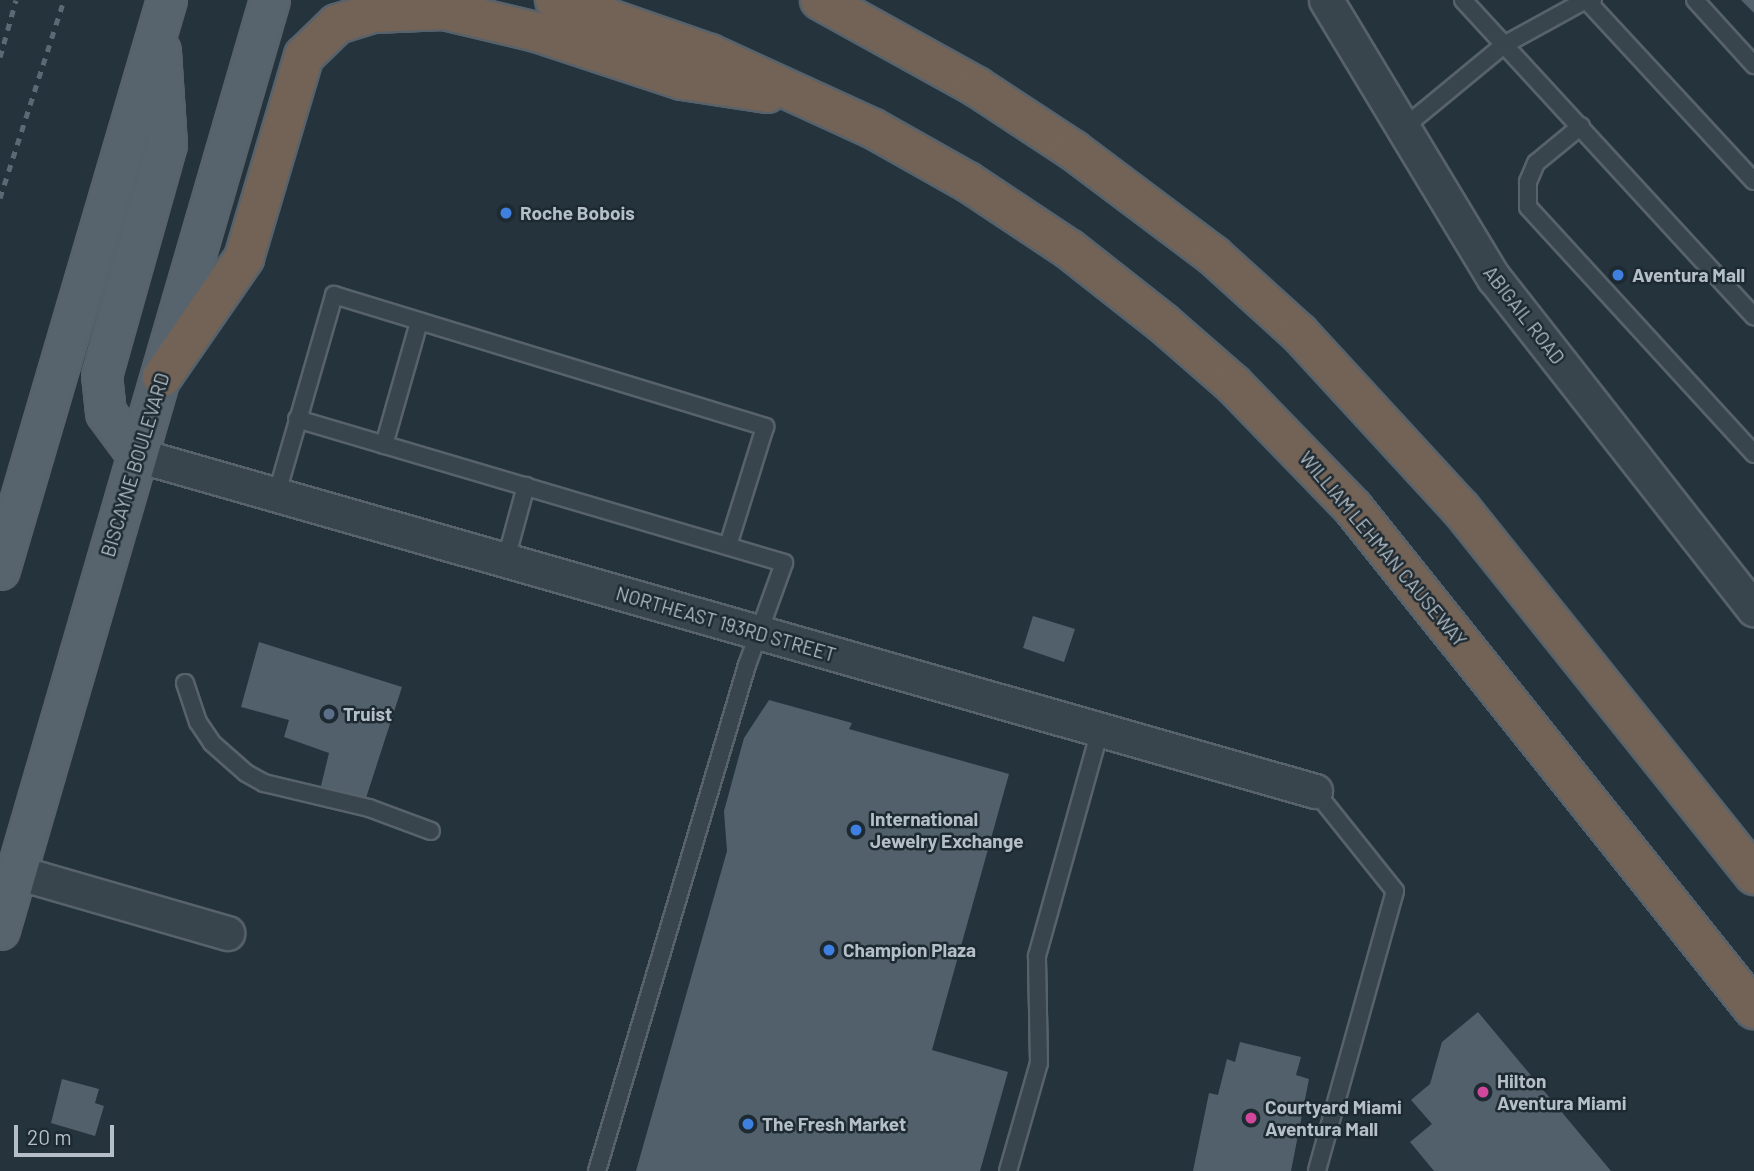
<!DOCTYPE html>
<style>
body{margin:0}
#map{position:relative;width:1754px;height:1171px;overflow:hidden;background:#25333d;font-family:Barlow,sans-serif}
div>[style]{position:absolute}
.building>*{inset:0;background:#51606a}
.roads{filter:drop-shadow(2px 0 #57626b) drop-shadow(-2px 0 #57626b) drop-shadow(0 2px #57626b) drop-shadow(0 -2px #57626b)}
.lane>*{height:16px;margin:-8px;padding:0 8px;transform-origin:8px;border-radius:8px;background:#39454d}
.street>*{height:33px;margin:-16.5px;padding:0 16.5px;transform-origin:16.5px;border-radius:16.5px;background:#39454d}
.primary>*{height:38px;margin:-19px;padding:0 19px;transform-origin:19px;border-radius:19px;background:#57646d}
.highway>*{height:38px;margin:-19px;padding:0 19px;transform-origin:19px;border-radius:19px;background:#736357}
.rail>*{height:5px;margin-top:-2.5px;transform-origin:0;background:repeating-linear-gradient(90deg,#5b6974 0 7px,transparent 0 14px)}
.dots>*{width:19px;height:19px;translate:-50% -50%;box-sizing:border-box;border:4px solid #1e2a32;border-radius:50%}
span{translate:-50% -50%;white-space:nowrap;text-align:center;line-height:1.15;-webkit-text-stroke:5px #1e2a32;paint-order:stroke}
.poi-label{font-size:19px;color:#b5bfc8;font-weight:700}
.left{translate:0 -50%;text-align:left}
.street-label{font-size:19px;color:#b5bfc8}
.scale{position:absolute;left:14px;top:1125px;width:100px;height:32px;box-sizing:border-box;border:4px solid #b5bfc8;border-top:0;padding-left:9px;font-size:21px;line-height:24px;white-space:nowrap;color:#b5bfc8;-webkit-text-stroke:5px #1e2a32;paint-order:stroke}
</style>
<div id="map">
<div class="building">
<i style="clip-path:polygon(1741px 0,1754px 0,1754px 13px)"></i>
<i style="clip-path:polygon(1033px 616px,1075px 629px,1064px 662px,1023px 648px)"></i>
<i style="clip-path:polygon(259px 642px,402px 687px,366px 798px,321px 786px,329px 753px,284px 737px,289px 720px,241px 707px)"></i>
<i style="clip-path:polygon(769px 700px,852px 723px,849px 729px,1009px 774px,932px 1050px,1008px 1072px,980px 1171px,636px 1171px,727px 851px,724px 811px,736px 767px,744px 738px)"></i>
<i style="clip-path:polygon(1478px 1012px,1611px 1171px,1434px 1171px,1410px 1142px,1432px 1124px,1411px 1100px,1430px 1084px,1442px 1042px)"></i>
<i style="clip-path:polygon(1240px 1042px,1301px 1057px,1296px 1075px,1309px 1079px,1291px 1171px,1193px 1171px,1209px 1093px,1218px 1095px,1227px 1059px,1235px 1062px)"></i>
<i style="clip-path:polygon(62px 1079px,99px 1089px,95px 1103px,104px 1106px,95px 1136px,51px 1123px)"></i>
</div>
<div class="roads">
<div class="lane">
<i style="left:1463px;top:0;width:430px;rotate:47.4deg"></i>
<i style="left:1593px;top:0;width:5px;rotate:158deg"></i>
<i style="left:1588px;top:2px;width:244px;rotate:47.2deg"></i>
<i style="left:1695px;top:0;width:88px;rotate:47.8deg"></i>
<i style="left:1581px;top:126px;width:58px;rotate:140.6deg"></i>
<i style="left:1536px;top:163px;width:21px;rotate:113deg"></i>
<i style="left:1528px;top:182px;width:25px;rotate:90deg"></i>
<i style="left:1528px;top:207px;width:335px;rotate:47.5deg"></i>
<i style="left:1402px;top:129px;width:132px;rotate:-39.5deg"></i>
<i style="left:1504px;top:45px;width:94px;rotate:-28.8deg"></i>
<i style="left:297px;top:419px;width:508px;rotate:16.47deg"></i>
<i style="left:784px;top:563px;width:109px;rotate:109.9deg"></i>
<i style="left:747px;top:665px;width:528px;rotate:106.51deg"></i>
<i style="left:384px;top:445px;width:128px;rotate:-74.1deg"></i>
<i style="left:277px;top:493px;width:206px;rotate:-73.9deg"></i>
<i style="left:334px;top:295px;width:451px;rotate:17deg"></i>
<i style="left:765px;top:427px;width:125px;rotate:107.3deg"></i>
<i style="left:506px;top:559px;width:76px;rotate:-74.7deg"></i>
<i style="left:185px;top:683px;width:41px;rotate:71.6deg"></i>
<i style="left:198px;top:722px;width:25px;rotate:56deg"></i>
<i style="left:212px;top:743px;width:45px;rotate:41.4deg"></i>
<i style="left:246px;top:773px;width:21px;rotate:29deg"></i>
<i style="left:264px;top:783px;width:108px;rotate:13.4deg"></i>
<i style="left:369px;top:808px;width:66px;rotate:20.4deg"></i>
<i style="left:1315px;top:791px;width:128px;rotate:51.3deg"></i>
<i style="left:1395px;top:891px;width:291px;rotate:105.6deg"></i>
<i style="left:1008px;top:1171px;width:112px;rotate:-74deg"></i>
<i style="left:1039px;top:1063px;width:107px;rotate:-91.1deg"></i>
<i style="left:1037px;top:956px;width:235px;rotate:-74.4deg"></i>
</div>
<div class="street">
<i style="left:1326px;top:0;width:325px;rotate:58.9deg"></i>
<i style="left:1494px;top:278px;width:421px;rotate:51.9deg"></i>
<i style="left:137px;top:455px;width:1225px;rotate:15.92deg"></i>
<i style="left:16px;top:872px;width:220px;rotate:16.1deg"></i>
</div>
<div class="primary">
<i style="left:137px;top:455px;width:52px;rotate:-126.4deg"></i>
<i style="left:106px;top:413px;width:37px;rotate:-96deg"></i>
<i style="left:102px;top:376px;width:240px;rotate:-74.3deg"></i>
<i style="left:167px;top:145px;width:94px;rotate:-93.7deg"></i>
<i style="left:0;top:570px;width:594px;rotate:-73.67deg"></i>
<i style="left:0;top:930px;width:968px;rotate:-73.81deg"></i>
</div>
<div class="highway">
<i style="left:555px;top:0;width:164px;rotate:19.2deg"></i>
<i style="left:710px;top:54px;width:178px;rotate:24.6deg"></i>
<i style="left:872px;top:128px;width:110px;rotate:29.4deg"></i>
<i style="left:968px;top:182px;width:121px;rotate:33.6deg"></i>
<i style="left:1069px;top:249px;width:120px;rotate:38.2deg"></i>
<i style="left:1163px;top:323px;width:94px;rotate:41.1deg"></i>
<i style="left:1234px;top:385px;width:171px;rotate:45.9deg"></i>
<i style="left:1353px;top:508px;width:642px;rotate:51.33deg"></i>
<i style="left:820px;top:0;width:179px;rotate:29deg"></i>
<i style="left:977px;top:87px;width:115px;rotate:33.3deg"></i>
<i style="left:1073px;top:150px;width:176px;rotate:36.9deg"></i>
<i style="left:1214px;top:256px;width:115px;rotate:42.2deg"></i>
<i style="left:1299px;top:333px;width:239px;rotate:47.4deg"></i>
<i style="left:1461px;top:509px;width:469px;rotate:51.3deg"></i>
<i style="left:162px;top:377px;width:145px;rotate:-55.4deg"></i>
<i style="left:244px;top:258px;width:211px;rotate:-73.5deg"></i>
<i style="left:304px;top:56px;width:46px;rotate:-44.1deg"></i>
<i style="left:337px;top:24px;width:39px;rotate:-17deg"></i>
<i style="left:374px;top:13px;width:70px;rotate:-2.5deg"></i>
<i style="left:444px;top:10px;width:95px;rotate:13.4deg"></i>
<i style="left:536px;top:32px;width:154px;rotate:18.2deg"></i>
<i style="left:682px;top:80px;width:86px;rotate:8.7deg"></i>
</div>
</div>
<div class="rail">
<i style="left:0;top:57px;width:59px;rotate:-74.3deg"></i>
<i style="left:0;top:198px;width:208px;rotate:-72.1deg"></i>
</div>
<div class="dots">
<i style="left:506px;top:213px;background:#3f7fe0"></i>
<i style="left:1618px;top:275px;background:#3f7fe0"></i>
<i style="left:329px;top:714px;background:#5c6f8a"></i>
<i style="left:856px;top:830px;background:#3f7fe0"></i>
<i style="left:829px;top:950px;background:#3f7fe0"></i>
<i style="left:1483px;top:1092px;background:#d1479c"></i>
<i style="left:1251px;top:1118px;background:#d1479c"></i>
<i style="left:748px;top:1124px;background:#3f7fe0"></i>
</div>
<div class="poi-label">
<span class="left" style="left:520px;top:213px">Roche Bobois</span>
<span class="left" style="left:1632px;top:275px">Aventura Mall</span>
<span class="left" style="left:343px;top:714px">Truist</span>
<span class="left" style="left:870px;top:830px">International<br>Jewelry Exchange</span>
<span class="left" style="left:843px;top:950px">Champion Plaza</span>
<span class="left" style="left:1497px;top:1092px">Hilton<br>Aventura Miami</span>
<span class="left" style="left:1265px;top:1118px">Courtyard Miami<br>Aventura Mall</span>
<span class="left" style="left:762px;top:1124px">The Fresh Market</span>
</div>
<div class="street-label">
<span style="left:1524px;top:315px;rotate:52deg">ABIGAIL ROAD</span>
<span style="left:135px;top:465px;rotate:-73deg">BISCAYNE BOULEVARD</span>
<span style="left:1383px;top:549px;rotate:50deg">WILLIAM LEHMAN CAUSEWAY</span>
<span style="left:726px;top:624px;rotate:16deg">NORTHEAST 193RD STREET</span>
</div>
<div class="scale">20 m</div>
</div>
